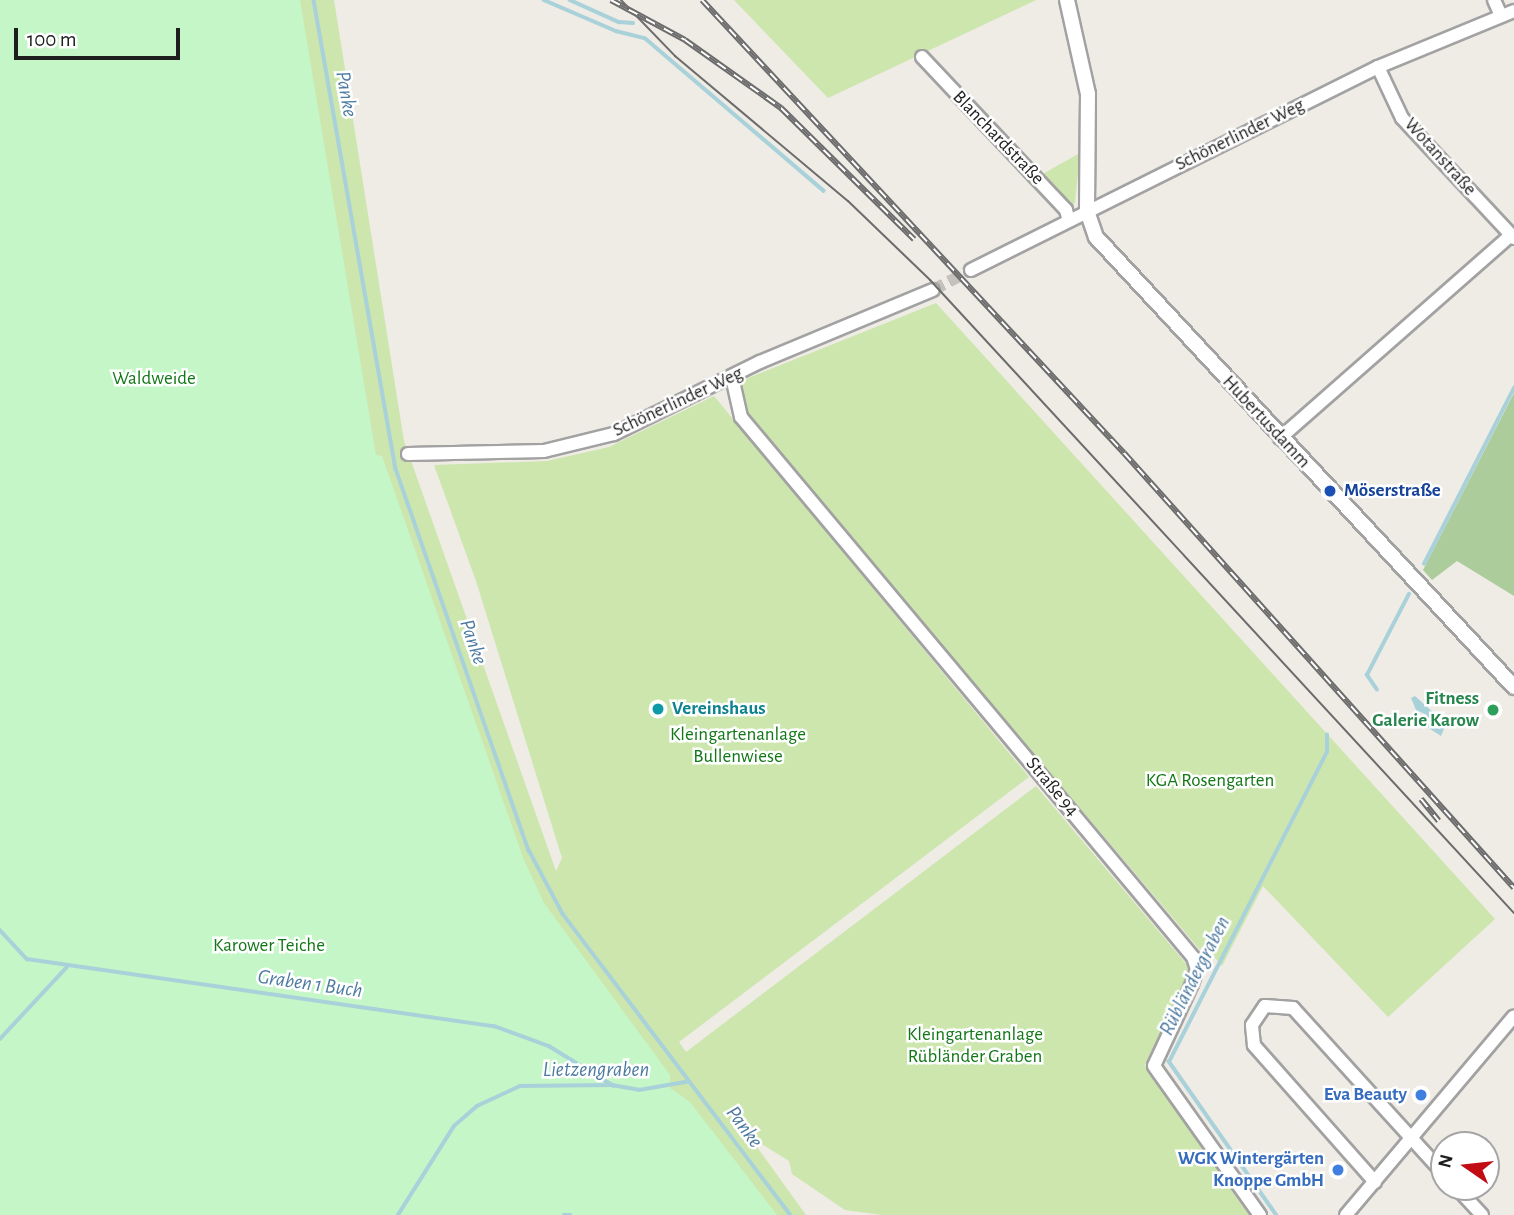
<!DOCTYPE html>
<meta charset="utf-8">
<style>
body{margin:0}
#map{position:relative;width:1514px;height:1215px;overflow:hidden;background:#efebe5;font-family:"Alegreya Sans",sans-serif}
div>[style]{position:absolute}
.grass>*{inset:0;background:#cce6ae}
.forest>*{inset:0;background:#accc9c}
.park>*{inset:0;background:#c4f6c7}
.water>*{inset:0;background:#a8d1da}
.stream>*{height:3.5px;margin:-1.75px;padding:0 1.75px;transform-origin:1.75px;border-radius:1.75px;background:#a8d1da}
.minor-tunnel>*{height:12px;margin-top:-6px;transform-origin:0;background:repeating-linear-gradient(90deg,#c5c2bd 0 12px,transparent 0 18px)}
.roads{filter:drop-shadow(2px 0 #a2a2a2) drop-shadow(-2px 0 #a2a2a2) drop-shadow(0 2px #a2a2a2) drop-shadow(0 -2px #a2a2a2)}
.minor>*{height:12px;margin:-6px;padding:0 6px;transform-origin:6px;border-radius:6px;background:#fff}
.tertiary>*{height:14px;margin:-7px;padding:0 7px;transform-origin:7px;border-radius:7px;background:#fff}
.tram>*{height:2px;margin:-1px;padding:0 1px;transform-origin:1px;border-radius:1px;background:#6c6c6c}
.rail>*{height:6px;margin-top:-3px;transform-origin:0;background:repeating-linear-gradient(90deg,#fff 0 10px,#6c6c6c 0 20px);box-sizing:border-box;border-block:2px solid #6c6c6c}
.dots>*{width:19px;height:19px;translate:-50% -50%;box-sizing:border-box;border:4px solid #fff;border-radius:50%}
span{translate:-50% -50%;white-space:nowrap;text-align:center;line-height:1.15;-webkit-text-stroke:5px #fff;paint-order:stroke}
.street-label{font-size:19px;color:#1e1e1e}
.park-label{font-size:19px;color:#127716}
.transit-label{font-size:19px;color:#164399;font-weight:700}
.left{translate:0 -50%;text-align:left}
.leisure-label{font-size:19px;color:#27864d;font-weight:700}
.right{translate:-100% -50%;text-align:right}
.culture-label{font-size:19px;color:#0d838f;font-weight:700}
.shop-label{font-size:19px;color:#366cbe;font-weight:700}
.water-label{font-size:21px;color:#4d7aa1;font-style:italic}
.north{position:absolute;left:1430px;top:1131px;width:70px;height:70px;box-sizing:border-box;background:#fff;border:2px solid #a5a5a5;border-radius:50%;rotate:284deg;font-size:19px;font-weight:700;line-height:28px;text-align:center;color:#1e1e1e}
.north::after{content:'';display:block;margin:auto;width:24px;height:32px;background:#c20b12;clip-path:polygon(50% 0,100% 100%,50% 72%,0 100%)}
.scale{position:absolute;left:14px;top:28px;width:166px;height:32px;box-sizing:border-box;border:4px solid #1e1e1e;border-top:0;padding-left:9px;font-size:21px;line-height:24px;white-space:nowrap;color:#1e1e1e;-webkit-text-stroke:5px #fff;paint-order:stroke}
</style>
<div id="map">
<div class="grass">
<i style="clip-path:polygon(256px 0,334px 0,404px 441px,556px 871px,562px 858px,476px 581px,434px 465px,547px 461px,609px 447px,714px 396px,1029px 777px,679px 1042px,686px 1052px,1036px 786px,1193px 972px,1145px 1065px,1249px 1215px,882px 1215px,845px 1210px,792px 1174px,789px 1161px,749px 1136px,806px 1215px,361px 1215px,0 618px)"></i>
<i style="clip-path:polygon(734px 0,1036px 0,828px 98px)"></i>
<i style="clip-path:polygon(1080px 153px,1075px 202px,1071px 209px,1039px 176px)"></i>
<i style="clip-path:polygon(936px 303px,1495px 919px,1388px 1017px,1263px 886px,1222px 966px,1205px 946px,1200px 950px,744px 411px,738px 382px)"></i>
</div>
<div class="forest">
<i style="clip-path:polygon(1514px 393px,1514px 596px,1457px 561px,1432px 580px,1423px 570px)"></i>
</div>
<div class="park">
<i style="clip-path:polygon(0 0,300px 0,376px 455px,382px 456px,524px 860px,544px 903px,670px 1075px,670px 1088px,690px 1102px,777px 1215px,0 1215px)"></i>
</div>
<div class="water">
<i style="clip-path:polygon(1415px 696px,1446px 724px,1441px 736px,1427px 727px,1427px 715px,1416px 710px,1411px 698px)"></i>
</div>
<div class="stream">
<i style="left:314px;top:0;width:476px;rotate:80.1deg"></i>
<i style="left:396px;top:469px;width:404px;rotate:70.8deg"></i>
<i style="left:529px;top:850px;width:72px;rotate:62deg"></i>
<i style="left:563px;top:914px;width:378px;rotate:52.9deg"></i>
<i style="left:544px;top:0;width:78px;rotate:23.3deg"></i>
<i style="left:616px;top:31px;width:30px;rotate:14deg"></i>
<i style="left:645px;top:38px;width:235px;rotate:40.5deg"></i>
<i style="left:570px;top:0;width:54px;rotate:24.2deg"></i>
<i style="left:619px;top:22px;width:14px;rotate:4deg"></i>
<i style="left:1424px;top:564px;width:198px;rotate:-62.9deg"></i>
<i style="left:1377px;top:690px;width:18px;rotate:-124deg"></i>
<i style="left:1367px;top:675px;width:91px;rotate:-62.6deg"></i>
<i style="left:0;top:930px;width:40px;rotate:47deg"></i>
<i style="left:27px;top:959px;width:472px;rotate:8.2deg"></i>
<i style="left:494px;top:1026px;width:59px;rotate:20deg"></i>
<i style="left:549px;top:1046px;width:76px;rotate:31.6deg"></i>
<i style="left:0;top:1039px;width:98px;rotate:-47.1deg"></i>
<i style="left:398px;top:1215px;width:105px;rotate:-57.8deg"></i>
<i style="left:454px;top:1126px;width:30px;rotate:-41deg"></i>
<i style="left:477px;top:1106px;width:47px;rotate:-24.9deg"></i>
<i style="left:520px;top:1086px;width:92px;rotate:-0.6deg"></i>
<i style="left:612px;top:1085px;width:27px;rotate:10deg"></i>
<i style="left:639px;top:1090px;width:48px;rotate:-9.7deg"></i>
<i style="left:564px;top:1215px;width:6px"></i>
<i style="left:1276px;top:1215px;width:187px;rotate:-125deg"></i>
<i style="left:1169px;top:1062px;width:348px;rotate:-63deg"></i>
<i style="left:1327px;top:752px;width:17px;rotate:-90deg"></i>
</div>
<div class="minor-tunnel">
<i style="left:933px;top:290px;width:43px;rotate:-27.8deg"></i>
</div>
<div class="roads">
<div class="minor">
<i style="left:1494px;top:0;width:17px;rotate:66deg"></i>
<i style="left:922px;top:57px;width:210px;rotate:46.7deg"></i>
<i style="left:1066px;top:210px;width:11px;rotate:75deg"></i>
<i style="left:1378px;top:67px;width:56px;rotate:64.8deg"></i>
<i style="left:1402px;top:118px;width:164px;rotate:47deg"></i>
<i style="left:971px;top:270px;width:455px;rotate:-26.5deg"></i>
<i style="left:1378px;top:67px;width:147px;rotate:-22.4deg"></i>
<i style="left:732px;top:377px;width:41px;rotate:77.3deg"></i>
<i style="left:741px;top:417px;width:704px;rotate:50.07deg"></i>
<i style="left:1193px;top:957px;width:13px;rotate:72deg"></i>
<i style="left:1197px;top:969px;width:16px;rotate:108deg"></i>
<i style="left:1192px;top:984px;width:90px;rotate:114.9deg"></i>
<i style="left:1154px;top:1066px;width:183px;rotate:54.6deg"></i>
<i style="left:1280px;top:438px;width:308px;rotate:-41.3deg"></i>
<i style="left:408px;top:454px;width:136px;rotate:-1.3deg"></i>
<i style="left:544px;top:451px;width:72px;rotate:-13.7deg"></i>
<i style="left:614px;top:434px;width:163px;rotate:-26.3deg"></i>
<i style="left:760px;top:362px;width:187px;rotate:-22.6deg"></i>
<i style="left:1375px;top:1182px;width:183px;rotate:-131.5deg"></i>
<i style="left:1254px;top:1045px;width:20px;rotate:-96deg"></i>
<i style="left:1252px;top:1025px;width:23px;rotate:-56deg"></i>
<i style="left:1265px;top:1006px;width:28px;rotate:4deg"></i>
<i style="left:1293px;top:1008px;width:224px;rotate:47.7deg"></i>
<i style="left:1456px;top:1187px;width:38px;rotate:47deg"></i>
<i style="left:1346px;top:1215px;width:260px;rotate:-49.8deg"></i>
</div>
<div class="tertiary">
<i style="left:1067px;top:0;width:96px;rotate:77.4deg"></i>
<i style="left:1088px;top:94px;width:117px;rotate:90.5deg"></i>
<i style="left:1087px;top:211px;width:28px;rotate:71deg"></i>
<i style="left:1096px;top:237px;width:614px;rotate:47.11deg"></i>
</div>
</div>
<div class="tram">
<i style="left:621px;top:0;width:78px;rotate:46deg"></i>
<i style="left:675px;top:56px;width:226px;rotate:40deg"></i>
<i style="left:848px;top:201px;width:114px;rotate:43.9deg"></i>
<i style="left:930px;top:280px;width:861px;rotate:47.31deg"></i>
</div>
<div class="rail">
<i style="left:611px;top:0;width:84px;rotate:28.4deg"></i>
<i style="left:685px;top:40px;width:118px;rotate:35.3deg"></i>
<i style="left:781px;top:108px;width:187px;rotate:44.6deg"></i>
<i style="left:702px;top:0;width:619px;rotate:47.03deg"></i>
<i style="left:1124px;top:453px;width:584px;rotate:48.12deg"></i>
<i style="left:1421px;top:799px;width:28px;rotate:51deg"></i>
</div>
<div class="dots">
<i style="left:1330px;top:491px;background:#1a4fb4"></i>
<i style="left:658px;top:709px;background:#0f9aa8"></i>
<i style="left:1493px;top:710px;background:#2e9e5b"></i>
<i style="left:1421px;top:1095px;background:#3f7fe0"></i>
<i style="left:1338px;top:1170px;background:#3f7fe0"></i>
</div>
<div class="street-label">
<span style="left:1240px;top:135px;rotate:-26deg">Schönerlinder Weg</span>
<span style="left:998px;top:138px;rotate:46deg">Blanchardstraße</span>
<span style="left:1440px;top:157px;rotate:48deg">Wotanstraße</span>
<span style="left:678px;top:402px;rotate:-25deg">Schönerlinder Weg</span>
<span style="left:1266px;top:422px;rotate:47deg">Hubertusdamm</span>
<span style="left:1052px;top:787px;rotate:50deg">Straße 94</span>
</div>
<div class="park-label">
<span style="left:154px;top:379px">Waldweide</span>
<span style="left:738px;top:746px">Kleingartenanlage<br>Bullenwiese</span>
<span style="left:1210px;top:781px">KGA Rosengarten</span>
<span style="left:269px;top:946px">Karower Teiche</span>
<span style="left:975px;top:1046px">Kleingartenanlage<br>Rübländer Graben</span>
</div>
<div class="transit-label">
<span class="left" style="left:1344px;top:491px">Möserstraße</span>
</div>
<div class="leisure-label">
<span class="right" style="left:1479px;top:710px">Fitness<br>Galerie Karow</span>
</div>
<div class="culture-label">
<span class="left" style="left:672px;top:709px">Vereinshaus</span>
</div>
<div class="shop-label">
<span class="right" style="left:1407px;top:1095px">Eva Beauty</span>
<span class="right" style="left:1324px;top:1170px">WGK Wintergärten<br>Knoppe GmbH</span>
</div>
<div class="water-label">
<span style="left:346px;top:94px;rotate:80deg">Panke</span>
<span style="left:473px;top:642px;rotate:71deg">Panke</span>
<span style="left:1195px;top:976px;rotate:-63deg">Rübländergraben</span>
<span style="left:310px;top:984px;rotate:8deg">Graben 1 Buch</span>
<span style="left:596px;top:1070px">Lietzengraben</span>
<span style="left:744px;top:1127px;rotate:53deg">Panke</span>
</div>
<div class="north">N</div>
<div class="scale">100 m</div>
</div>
